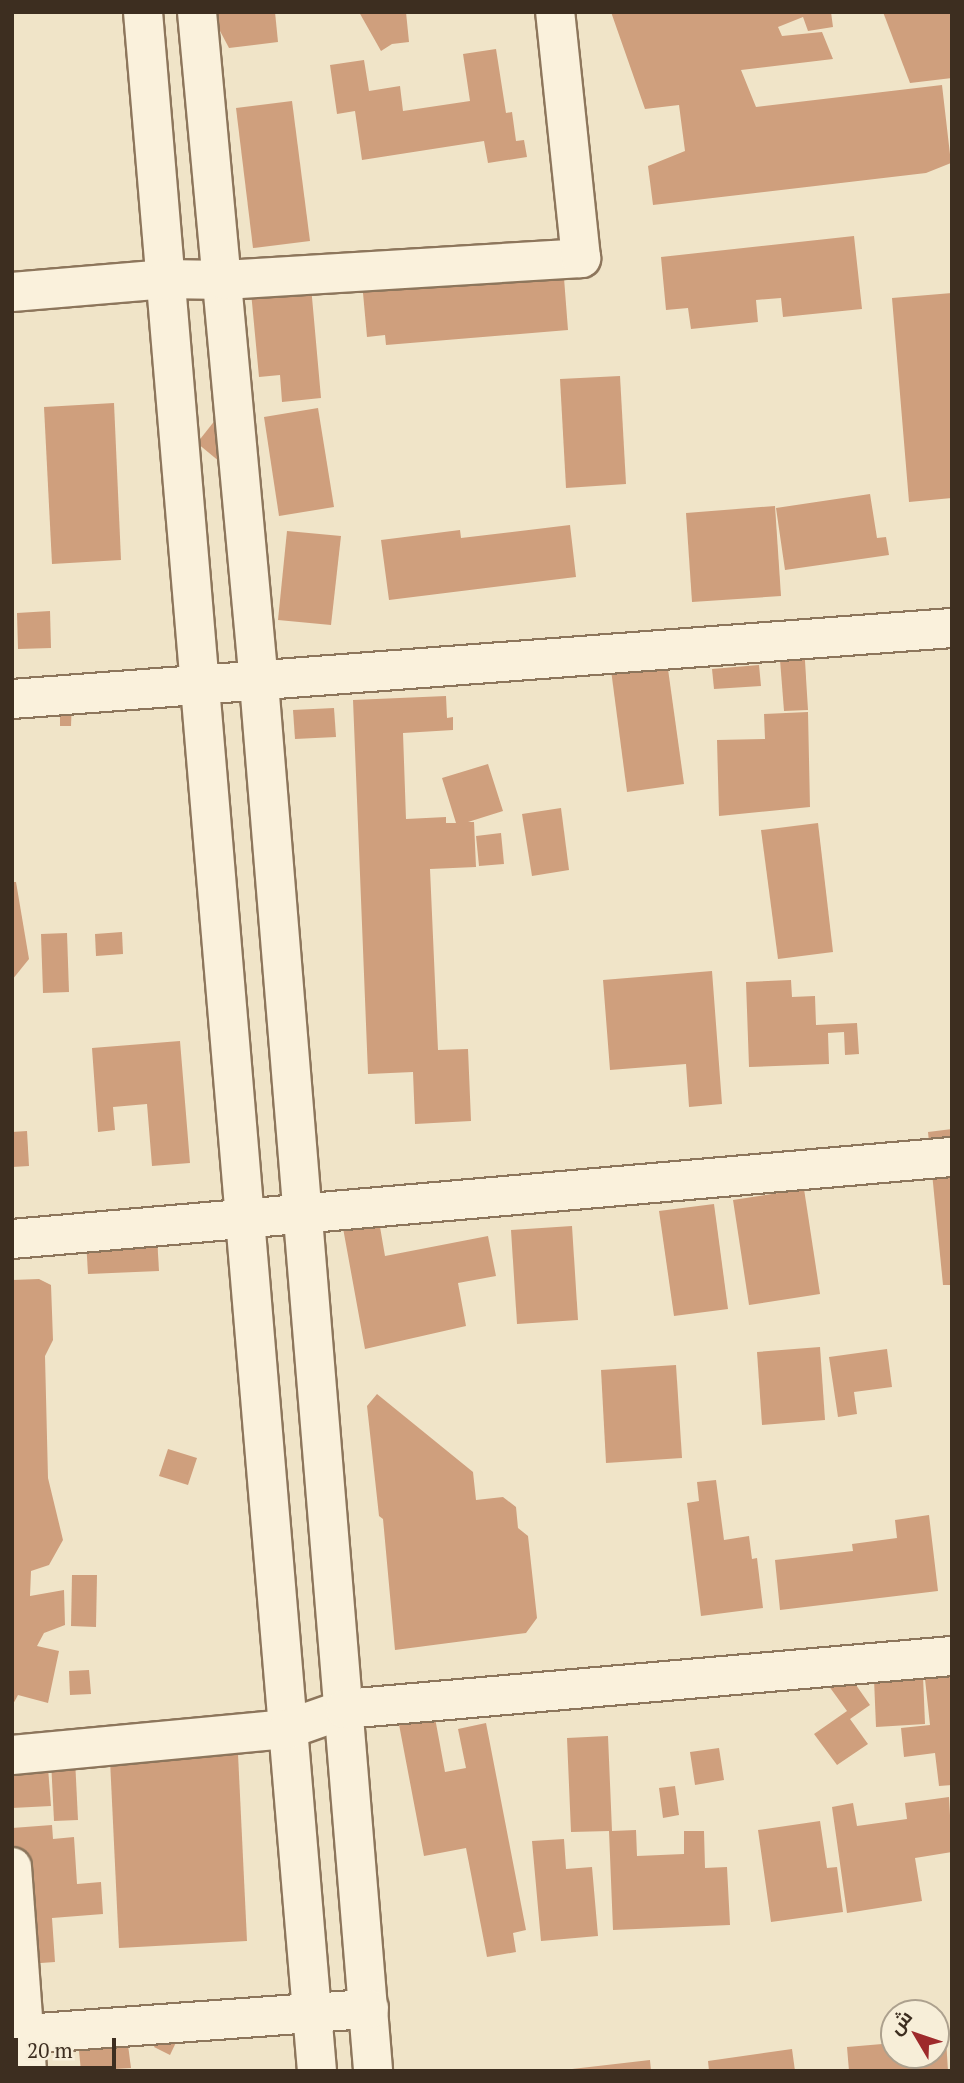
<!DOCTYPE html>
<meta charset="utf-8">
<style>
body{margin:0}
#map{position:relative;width:964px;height:2083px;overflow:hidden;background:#f0e4c8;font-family:"PT Serif",Cairo,serif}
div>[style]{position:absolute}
.building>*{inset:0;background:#cf9f7d}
.roads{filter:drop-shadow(2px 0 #8d765c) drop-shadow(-2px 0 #8d765c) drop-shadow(0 2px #8d765c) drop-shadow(0 -2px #8d765c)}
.street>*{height:38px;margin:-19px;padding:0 19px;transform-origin:19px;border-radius:19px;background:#faf1dc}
span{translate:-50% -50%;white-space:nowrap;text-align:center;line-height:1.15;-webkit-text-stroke:5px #f7eed8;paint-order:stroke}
.frame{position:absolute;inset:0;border:14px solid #3d2e20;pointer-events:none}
.north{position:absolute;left:880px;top:1999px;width:70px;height:70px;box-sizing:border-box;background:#f7eed8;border:2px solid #ada18e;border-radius:50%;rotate:309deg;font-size:19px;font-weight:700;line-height:28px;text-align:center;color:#3d2e20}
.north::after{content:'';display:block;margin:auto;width:24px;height:32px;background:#9e2a2b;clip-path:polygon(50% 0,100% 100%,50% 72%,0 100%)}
.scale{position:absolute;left:14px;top:2038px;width:102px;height:32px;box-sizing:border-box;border:4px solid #3d2e20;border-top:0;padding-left:9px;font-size:21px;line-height:24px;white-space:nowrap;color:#3d2e20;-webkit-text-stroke:5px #f7eed8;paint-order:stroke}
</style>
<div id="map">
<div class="building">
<i style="clip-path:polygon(210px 12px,275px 12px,278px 42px,229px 48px)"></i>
<i style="clip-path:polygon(359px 12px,406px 12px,409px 42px,392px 44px,381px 51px)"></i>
<i style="clip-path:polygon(611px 12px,831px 12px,833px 27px,808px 31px,803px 17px,778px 27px,782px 36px,822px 32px,833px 59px,741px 70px,756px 107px,942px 85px,951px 163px,926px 173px,653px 205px,648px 166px,685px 151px,679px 105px,645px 109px)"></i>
<i style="clip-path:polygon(883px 12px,952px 12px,952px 78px,910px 83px)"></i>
<i style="clip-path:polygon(496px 49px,506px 113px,512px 112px,516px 141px,524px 140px,527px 157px,488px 163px,484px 141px,362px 160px,355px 111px,337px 114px,330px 65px,364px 60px,369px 91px,400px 86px,403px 111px,470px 101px,463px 54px)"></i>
<i style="clip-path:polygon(292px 101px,310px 241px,253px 248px,236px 108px)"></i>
<i style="clip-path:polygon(854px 236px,862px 309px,783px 317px,781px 298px,756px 300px,758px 322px,691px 329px,688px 308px,666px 310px,661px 257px)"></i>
<i style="clip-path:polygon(563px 265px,568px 330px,386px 345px,385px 335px,367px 337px,362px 282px)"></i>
<i style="clip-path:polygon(311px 286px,321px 398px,282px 402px,280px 375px,259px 377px,251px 292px)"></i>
<i style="clip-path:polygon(952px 293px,952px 498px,909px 502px,892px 298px)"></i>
<i style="clip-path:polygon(620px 376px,626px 484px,566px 488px,560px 379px)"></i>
<i style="clip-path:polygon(114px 403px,121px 560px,52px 564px,44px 407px)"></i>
<i style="clip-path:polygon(318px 408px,334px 507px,279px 516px,264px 417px)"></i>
<i style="clip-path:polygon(220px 414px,220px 462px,197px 443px)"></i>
<i style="clip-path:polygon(870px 494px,877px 538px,886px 537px,889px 555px,785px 570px,776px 508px)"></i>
<i style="clip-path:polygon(775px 506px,781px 596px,692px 602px,686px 513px)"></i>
<i style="clip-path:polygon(570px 525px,576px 577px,389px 600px,381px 540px,460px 530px,461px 538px)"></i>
<i style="clip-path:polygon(287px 531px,341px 536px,331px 625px,278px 620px)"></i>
<i style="clip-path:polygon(50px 611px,51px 648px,18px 649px,17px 613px)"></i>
<i style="clip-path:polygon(804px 645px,808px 710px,784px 711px,779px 647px)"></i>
<i style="clip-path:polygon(667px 662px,684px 784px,627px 792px,611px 670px)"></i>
<i style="clip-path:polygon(759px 665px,761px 686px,714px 689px,712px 669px)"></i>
<i style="clip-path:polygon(446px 696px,447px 718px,453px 717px,453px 730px,403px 733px,406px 819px,446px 817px,446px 823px,456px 823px,442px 778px,488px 764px,503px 811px,468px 822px,474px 822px,476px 867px,430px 869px,438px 1050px,468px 1049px,471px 1121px,415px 1124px,413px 1072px,368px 1074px,353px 700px)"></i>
<i style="clip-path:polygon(60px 699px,72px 699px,71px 726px,60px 726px)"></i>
<i style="clip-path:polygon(334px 708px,336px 737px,295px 739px,293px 710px)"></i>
<i style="clip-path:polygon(808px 712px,810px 807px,719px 816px,717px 740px,765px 739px,764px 714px)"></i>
<i style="clip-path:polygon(561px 808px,569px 870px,532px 876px,522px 814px)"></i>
<i style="clip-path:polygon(818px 823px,833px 952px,778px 959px,761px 830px)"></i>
<i style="clip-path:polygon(501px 833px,504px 864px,479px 866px,476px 836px)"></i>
<i style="clip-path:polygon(12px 882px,16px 882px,29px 959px,12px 980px)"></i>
<i style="clip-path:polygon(122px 932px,123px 954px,96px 956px,95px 934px)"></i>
<i style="clip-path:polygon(67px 933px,69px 992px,43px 993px,41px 934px)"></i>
<i style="clip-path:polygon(712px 971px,722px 1104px,689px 1107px,686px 1064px,610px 1070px,603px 980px)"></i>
<i style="clip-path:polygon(791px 980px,792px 997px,815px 996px,816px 1025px,857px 1023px,859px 1054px,845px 1055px,844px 1032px,828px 1033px,829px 1064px,749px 1067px,746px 982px)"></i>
<i style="clip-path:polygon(180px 1041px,190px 1163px,152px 1166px,147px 1104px,113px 1107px,115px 1130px,98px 1132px,92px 1048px)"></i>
<i style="clip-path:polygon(952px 1129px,952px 1285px,943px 1285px,928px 1132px)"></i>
<i style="clip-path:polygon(27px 1131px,29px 1166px,12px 1167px,12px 1132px)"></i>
<i style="clip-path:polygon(804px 1189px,820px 1294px,749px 1305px,733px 1200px)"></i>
<i style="clip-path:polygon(714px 1204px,728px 1309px,674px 1316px,659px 1211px)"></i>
<i style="clip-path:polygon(156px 1219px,159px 1271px,88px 1274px,85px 1223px)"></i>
<i style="clip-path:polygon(379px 1221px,385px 1256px,488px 1236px,496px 1276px,458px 1283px,466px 1326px,365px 1349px,343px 1228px)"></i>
<i style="clip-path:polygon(572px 1226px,578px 1320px,517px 1324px,511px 1230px)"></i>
<i style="clip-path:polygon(39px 1279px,51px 1285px,53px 1340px,45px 1356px,48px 1478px,63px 1540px,49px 1565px,31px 1571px,30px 1596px,64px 1590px,65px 1625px,44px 1633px,37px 1646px,59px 1651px,48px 1703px,18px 1695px,12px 1706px,12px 1280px)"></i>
<i style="clip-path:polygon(820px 1347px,825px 1420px,762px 1425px,757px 1352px)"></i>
<i style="clip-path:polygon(887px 1349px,892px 1387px,854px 1392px,857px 1414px,838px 1417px,829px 1357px)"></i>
<i style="clip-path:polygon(676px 1365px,682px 1458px,606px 1463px,601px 1370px)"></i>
<i style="clip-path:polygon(377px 1394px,473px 1472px,476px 1500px,503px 1497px,516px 1507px,518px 1528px,528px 1536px,537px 1618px,526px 1633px,395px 1650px,383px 1519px,379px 1516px,367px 1406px)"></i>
<i style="clip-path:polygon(168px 1449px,197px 1458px,188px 1485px,159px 1476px)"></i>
<i style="clip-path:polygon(716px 1480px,724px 1540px,749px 1536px,752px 1559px,757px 1558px,763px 1608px,701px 1616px,687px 1503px,699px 1501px,697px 1482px)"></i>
<i style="clip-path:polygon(929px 1515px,938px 1591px,780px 1610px,775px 1560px,853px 1551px,852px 1544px,897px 1538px,895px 1520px)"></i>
<i style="clip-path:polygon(72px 1575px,97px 1575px,96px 1627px,71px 1626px)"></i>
<i style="clip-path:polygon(922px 1652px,925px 1724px,876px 1727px,873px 1655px)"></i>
<i style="clip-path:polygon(842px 1665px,870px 1705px,850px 1719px,868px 1744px,837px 1765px,814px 1734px,847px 1711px,823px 1678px)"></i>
<i style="clip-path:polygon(952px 1667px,952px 1785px,939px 1786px,935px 1753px,904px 1757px,901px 1728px,930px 1725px,924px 1670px)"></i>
<i style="clip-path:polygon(89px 1670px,91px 1694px,70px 1695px,69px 1671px)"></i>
<i style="clip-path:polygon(433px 1707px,445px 1772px,466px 1768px,458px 1729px,486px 1723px,526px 1930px,513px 1933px,516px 1952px,487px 1957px,466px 1848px,424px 1856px,397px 1714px)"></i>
<i style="clip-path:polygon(237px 1733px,247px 1941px,119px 1948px,109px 1739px)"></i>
<i style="clip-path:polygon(608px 1736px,612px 1831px,636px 1830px,637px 1856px,684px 1854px,684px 1831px,704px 1831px,705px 1868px,727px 1867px,730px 1925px,613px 1930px,609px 1831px,571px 1832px,567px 1738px)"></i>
<i style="clip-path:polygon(719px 1748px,724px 1780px,695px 1785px,690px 1752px)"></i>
<i style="clip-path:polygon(47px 1755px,51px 1806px,12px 1808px,12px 1757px)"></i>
<i style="clip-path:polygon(75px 1759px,78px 1820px,54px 1821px,51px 1760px)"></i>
<i style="clip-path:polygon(675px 1786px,679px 1815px,663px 1818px,659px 1788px)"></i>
<i style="clip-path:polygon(949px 1797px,952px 1852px,915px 1858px,922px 1901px,847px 1913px,832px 1807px,853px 1803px,857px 1826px,907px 1819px,905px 1803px)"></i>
<i style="clip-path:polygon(820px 1821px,827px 1868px,837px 1867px,843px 1912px,771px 1922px,758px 1830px)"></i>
<i style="clip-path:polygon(52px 1825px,53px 1839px,74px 1837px,77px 1884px,101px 1882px,103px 1914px,52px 1918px,55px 1962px,12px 1965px,12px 1828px)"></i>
<i style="clip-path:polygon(564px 1839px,566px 1869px,592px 1867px,598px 1936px,541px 1941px,532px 1841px)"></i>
<i style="clip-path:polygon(164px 2026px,180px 2034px,170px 2055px,154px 2047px)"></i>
<i style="clip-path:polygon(936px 2039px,946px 2039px,948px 2071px,849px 2071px,847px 2047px,894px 2043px,894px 2055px,936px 2055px)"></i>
<i style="clip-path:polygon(128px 2045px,131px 2068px,81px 2071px,79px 2051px)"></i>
<i style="clip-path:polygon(792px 2049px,795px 2071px,709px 2071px,708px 2061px)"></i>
<i style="clip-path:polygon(650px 2060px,651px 2071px,572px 2071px,572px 2069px)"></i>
</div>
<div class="roads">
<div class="street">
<i style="left:143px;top:12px;width:2066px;rotate:85.17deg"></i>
<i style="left:197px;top:12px;width:674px;rotate:84.72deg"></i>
<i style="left:259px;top:683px;width:1393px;rotate:85.3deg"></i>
<i style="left:12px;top:292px;width:155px;rotate:-4.8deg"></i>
<i style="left:166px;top:279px;width:58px;rotate:1deg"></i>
<i style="left:224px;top:280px;width:358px;rotate:-3.5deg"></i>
<i style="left:581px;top:258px;width:247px;rotate:-96deg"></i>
<i style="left:12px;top:699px;width:943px;rotate:-4.32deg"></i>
<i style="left:12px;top:1239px;width:944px;rotate:-4.99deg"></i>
<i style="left:12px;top:1755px;width:277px;rotate:-5.4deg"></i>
<i style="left:288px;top:1729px;width:60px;rotate:-19.3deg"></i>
<i style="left:345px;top:1709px;width:609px;rotate:-4.99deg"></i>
<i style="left:12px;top:1867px;width:205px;rotate:85.8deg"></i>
<i style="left:12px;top:2035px;width:358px;rotate:-4.2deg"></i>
</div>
</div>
<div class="frame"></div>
<div class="north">ش</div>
<div class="scale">20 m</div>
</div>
